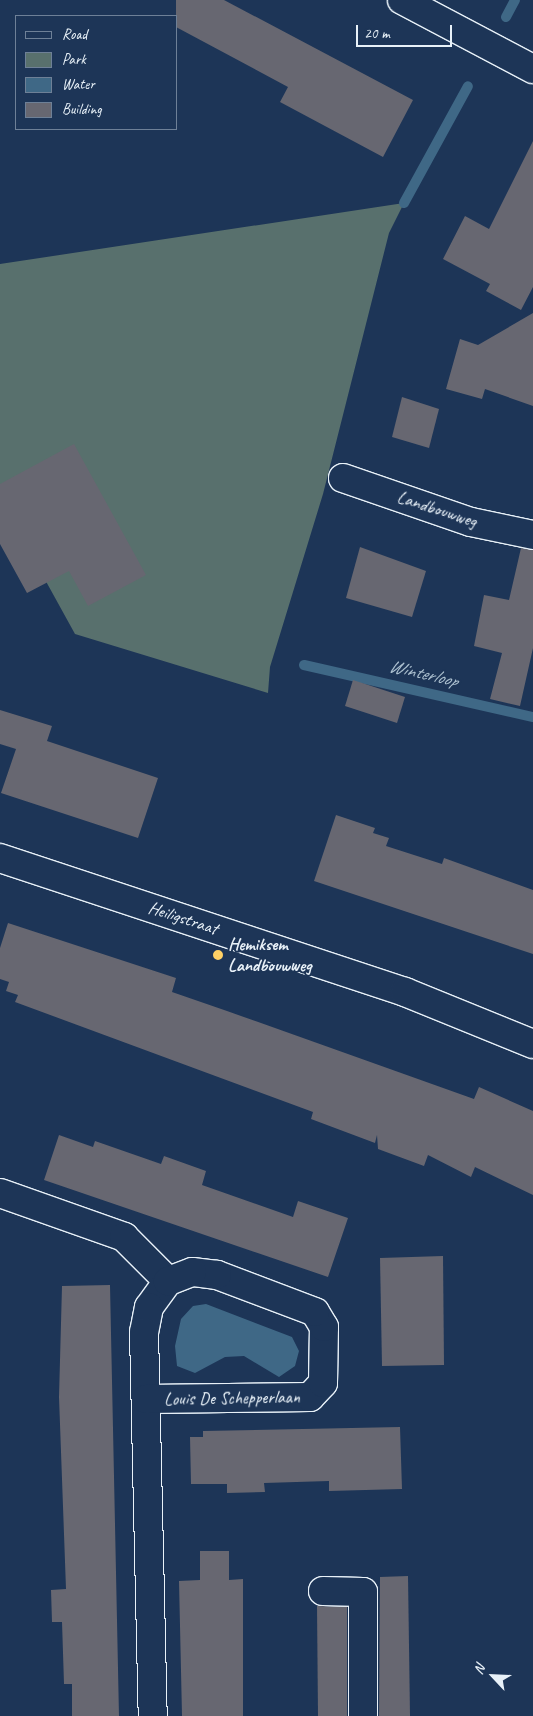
<!DOCTYPE html>
<style>
body{margin:0}
#map{position:relative;width:533px;height:1716px;overflow:hidden;background:#1d3557;font-family:Caveat,sans-serif}
div>[style]{position:absolute}
.green>*{inset:0;background:#58706d}
.water>*{inset:0;background:#3f6886}
.stream>*{height:10px;margin:-5px;padding:0 5px;transform-origin:5px;border-radius:5px;background:#3f6886}
.building>*{inset:0;background:#676771}
.roads{filter:drop-shadow(1px 0 #e8f1f8) drop-shadow(-1px 0 #e8f1f8) drop-shadow(0 1px #e8f1f8) drop-shadow(0 -1px #e8f1f8)}
.minor>*{height:28px;margin:-14px;padding:0 14px;transform-origin:14px;border-radius:14px;background:#1d3557}
.tertiary>*{height:28px;margin:-14px;padding:0 14px;transform-origin:14px;border-radius:14px;background:#1d3557}
.dots>*{width:14px;height:14px;translate:-50% -50%;box-sizing:border-box;border:2px solid #1d3557;border-radius:50%}
span{translate:-50% -50%;white-space:nowrap;text-align:center;line-height:1.15;-webkit-text-stroke:4px #1d3557;paint-order:stroke}
.street-label{font-size:18px;color:#e8f1f8}
.poi-label{font-size:18px;color:#e8f1f8;font-weight:700}
.left{translate:0 -50%;text-align:left}
.water-label{font-size:19px;color:#adc1d0;font-style:italic}
.legend{position:absolute;left:15px;top:15px;width:162px;height:115px;box-sizing:border-box;background:#1d3557;border:1px solid #6e8097;margin:0;padding:6px 9px;list-style:none;font-size:15px;color:#e8f1f8}
.legend li{display:flex;align-items:center;gap:10px;height:25px}
.legend b{width:25px;border:1px solid #6e8097}
.north{position:absolute;left:468px;top:1651px;width:50px;height:50px;-webkit-text-stroke:4px #1d3557;paint-order:stroke;rotate:295deg;font-size:14px;font-weight:700;line-height:20px;text-align:center;color:#e8f1f8}
.north::after{content:'';display:block;margin:auto;width:18px;height:22px;background:#e8f1f8;clip-path:polygon(50% 0,100% 100%,50% 72%,0 100%)}
.scale{position:absolute;left:356px;top:25px;width:96px;height:22px;box-sizing:border-box;border:2px solid #e8f1f8;border-top:0;padding-left:6px;font-size:15px;line-height:18px;white-space:nowrap;color:#e8f1f8;-webkit-text-stroke:4px #1d3557;paint-order:stroke}
</style>
<div id="map">
<div class="green">
<i style="clip-path:polygon(404px 203px,389px 233px,323px 494px,270px 667px,268px 693px,75px 634px,0 498px,0 264px)"></i>
</div>
<div class="water">
<i style="clip-path:polygon(206px 1304px,292px 1337px,299px 1351px,295px 1366px,279px 1377px,244px 1356px,225px 1357px,195px 1373px,177px 1366px,175px 1346px,181px 1319px,193px 1306px)"></i>
</div>
<div class="stream">
<i style="left:506px;top:17px;width:19px;rotate:-62deg"></i>
<i style="left:404px;top:203px;width:133px;rotate:-61.3deg"></i>
<i style="left:304px;top:665px;width:235px;rotate:12.8deg"></i>
</div>
<div class="building">
<i style="clip-path:polygon(176px 0,224px 0,413px 100px,383px 157px,280px 102px,288px 87px,176px 27px)"></i>
<i style="clip-path:polygon(533px 141px,533px 287px,521px 310px,486px 291px,490px 284px,443px 259px,465px 216px,489px 229px)"></i>
<i style="clip-path:polygon(533px 313px,533px 406px,485px 389px,482px 399px,446px 389px,460px 339px,478px 345px)"></i>
<i style="clip-path:polygon(402px 397px,439px 409px,429px 448px,392px 437px)"></i>
<i style="clip-path:polygon(74px 444px,146px 575px,88px 606px,69px 571px,27px 593px,0 544px,0 484px)"></i>
<i style="clip-path:polygon(360px 547px,426px 571px,412px 617px,346px 598px)"></i>
<i style="clip-path:polygon(521px 548px,533px 550px,533px 648px,520px 706px,490px 699px,502px 653px,474px 646px,484px 595px,509px 600px)"></i>
<i style="clip-path:polygon(353px 680px,405px 697px,397px 723px,345px 706px)"></i>
<i style="clip-path:polygon(0 710px,52px 726px,47px 741px,158px 778px,138px 838px,1px 793px,16px 749px,0 744px)"></i>
<i style="clip-path:polygon(336px 815px,375px 828px,373px 833px,389px 838px,386px 846px,442px 864px,444px 858px,533px 890px,533px 954px,314px 881px)"></i>
<i style="clip-path:polygon(8px 923px,176px 978px,172px 992px,227px 1011px,474px 1099px,479px 1087px,533px 1111px,533px 1195px,475px 1167px,471px 1177px,428px 1155px,424px 1166px,378px 1149px,377px 1135px,375px 1143px,311px 1119px,313px 1112px,15px 1002px,18px 995px,6px 991px,9px 982px,0 979px,0 948px)"></i>
<i style="clip-path:polygon(59px 1135px,93px 1147px,95px 1141px,161px 1164px,164px 1156px,206px 1171px,202px 1185px,293px 1217px,298px 1201px,348px 1218px,328px 1277px,44px 1180px)"></i>
<i style="clip-path:polygon(443px 1256px,444px 1365px,382px 1366px,380px 1258px)"></i>
<i style="clip-path:polygon(110px 1285px,119px 1716px,72px 1716px,72px 1684px,64px 1684px,62px 1622px,52px 1622px,51px 1590px,66px 1589px,59px 1397px,62px 1286px)"></i>
<i style="clip-path:polygon(400px 1427px,402px 1489px,329px 1491px,329px 1481px,264px 1483px,265px 1492px,227px 1493px,227px 1484px,191px 1484px,190px 1437px,203px 1437px,203px 1431px)"></i>
<i style="clip-path:polygon(200px 1551px,229px 1551px,229px 1580px,243px 1579px,243px 1716px,182px 1716px,179px 1581px,200px 1580px)"></i>
<i style="clip-path:polygon(408px 1576px,410px 1716px,379px 1716px,380px 1577px)"></i>
<i style="clip-path:polygon(317px 1606px,347px 1607px,347px 1716px,318px 1716px)"></i>
</div>
<div class="roads">
<div class="minor">
<i style="left:343px;top:478px;width:135px;rotate:19deg"></i>
<i style="left:471px;top:522px;width:63px;rotate:11.8deg"></i>
<i style="left:0;top:858px;width:427px;rotate:18.3deg"></i>
<i style="left:405px;top:992px;width:138px;rotate:22.1deg"></i>
<i style="left:0;top:1193px;width:132px;rotate:19.5deg"></i>
<i style="left:124px;top:1237px;width:62px;rotate:45deg"></i>
<i style="left:168px;top:1281px;width:32px;rotate:126deg"></i>
<i style="left:149px;top:1307px;width:25px;rotate:101deg"></i>
<i style="left:144px;top:1332px;width:384px;rotate:88.7deg"></i>
<i style="left:146px;top:1399px;width:164px;rotate:-0.7deg"></i>
<i style="left:310px;top:1397px;width:19px;rotate:-47deg"></i>
<i style="left:323px;top:1383px;width:56px;rotate:-89deg"></i>
<i style="left:324px;top:1327px;width:17px;rotate:-121deg"></i>
<i style="left:315px;top:1312px;width:105px;rotate:-159.3deg"></i>
<i style="left:217px;top:1275px;width:25px;rotate:-173deg"></i>
<i style="left:192px;top:1272px;width:26px;rotate:159deg"></i>
<i style="left:323px;top:1591px;width:40px;rotate:1.4deg"></i>
<i style="left:363px;top:1592px;width:124px;rotate:90deg"></i>
</div>
<div class="tertiary">
<i style="left:402px;top:0;width:148px;rotate:27.8deg"></i>
</div>
</div>
<div class="dots">
<i style="left:218px;top:955px;background:#ffd166"></i>
</div>
<div class="street-label">
<span style="left:437px;top:509px;rotate:18deg">Landbouwweg</span>
<span style="left:183px;top:918px;rotate:18deg">Heiligstraat</span>
<span style="left:232px;top:1398px;rotate:-1deg">Louis De Schepperlaan</span>
</div>
<div class="poi-label">
<span class="left" style="left:228px;top:955px">Hemiksem<br>Landbouwweg</span>
</div>
<div class="water-label">
<span style="left:423px;top:674px;rotate:13deg">Winterloop</span>
</div>
<ul class="legend">
<li><b style="height:6px;background:#1d3557"></b>Road</li>
<li><b style="height:14px;background:#58706d"></b>Park</li>
<li><b style="height:14px;background:#3f6886"></b>Water</li>
<li><b style="height:14px;background:#676771"></b>Building</li>
</ul>
<div class="north">N</div>
<div class="scale">20 m</div>
</div>
